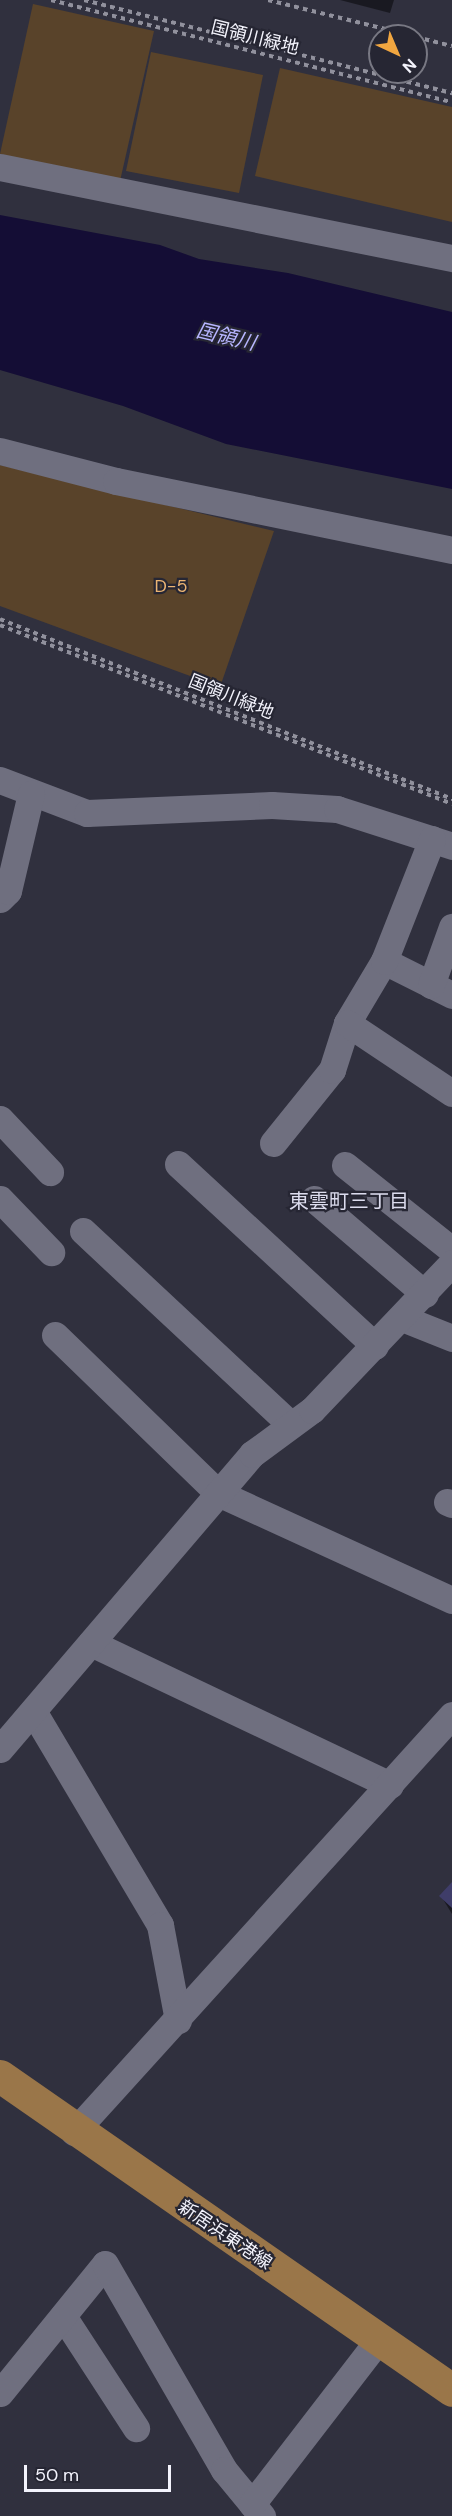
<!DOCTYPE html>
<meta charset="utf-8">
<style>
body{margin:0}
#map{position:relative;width:452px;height:2516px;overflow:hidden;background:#30303e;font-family:"DM Sans","Noto Sans JP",sans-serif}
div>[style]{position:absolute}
.green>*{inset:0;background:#59432a}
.water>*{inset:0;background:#140d35}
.shadow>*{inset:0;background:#0007}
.building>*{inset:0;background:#3f3d69}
.path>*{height:4px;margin-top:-2px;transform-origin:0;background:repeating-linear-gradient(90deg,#91919d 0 4.5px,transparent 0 9px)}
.minor>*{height:27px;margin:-13.5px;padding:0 13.5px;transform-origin:13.5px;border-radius:13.5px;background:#6f6f7f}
.major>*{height:33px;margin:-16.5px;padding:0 16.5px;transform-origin:16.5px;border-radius:16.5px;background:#9a7649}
span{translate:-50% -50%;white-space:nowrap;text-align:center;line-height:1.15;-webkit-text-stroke:4.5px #262633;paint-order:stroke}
.street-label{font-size:18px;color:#f3f3fc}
.park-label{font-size:18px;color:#ebb473}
.water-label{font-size:20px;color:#b7b5ff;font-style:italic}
.neighbourhood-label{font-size:20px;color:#dcdcee}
.north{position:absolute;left:368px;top:24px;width:60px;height:60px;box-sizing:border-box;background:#262633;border:2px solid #787883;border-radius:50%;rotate:136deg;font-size:16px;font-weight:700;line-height:24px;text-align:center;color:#f3f3fc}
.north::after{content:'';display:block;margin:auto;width:21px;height:27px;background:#f1a640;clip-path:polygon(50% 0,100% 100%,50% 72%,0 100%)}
.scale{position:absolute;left:24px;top:2465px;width:147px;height:27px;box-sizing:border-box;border:3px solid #f3f3fc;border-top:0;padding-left:8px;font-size:18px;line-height:21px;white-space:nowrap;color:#f3f3fc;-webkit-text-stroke:4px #262633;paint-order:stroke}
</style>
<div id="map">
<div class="green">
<i style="clip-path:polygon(33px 4px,154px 31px,120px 181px,0 154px)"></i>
<i style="clip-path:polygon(151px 52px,263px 75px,239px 193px,126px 171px)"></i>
<i style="clip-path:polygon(280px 68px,452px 107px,452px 222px,255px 176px)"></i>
<i style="clip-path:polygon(0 465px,274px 531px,220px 687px,0 606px)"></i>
</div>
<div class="water">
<i style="clip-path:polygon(0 215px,160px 245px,199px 259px,288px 273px,452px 312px,452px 489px,226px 444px,123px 406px,0 370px)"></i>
</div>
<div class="shadow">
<i style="clip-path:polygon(340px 0,394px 0,390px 13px)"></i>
<i style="clip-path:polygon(452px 1884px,452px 1914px,441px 1896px)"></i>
</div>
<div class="building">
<i style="clip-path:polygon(452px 1882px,452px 1908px,439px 1896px)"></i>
</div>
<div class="path">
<i style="left:51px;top:0;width:414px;rotate:14.3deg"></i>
<i style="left:84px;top:0;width:380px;rotate:14.2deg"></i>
<i style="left:268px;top:0;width:149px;rotate:13.9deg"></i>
<i style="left:416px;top:37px;width:37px;rotate:14deg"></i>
<i style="left:0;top:619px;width:487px;rotate:21.7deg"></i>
<i style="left:0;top:625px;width:486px;rotate:21.6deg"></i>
</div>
<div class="minor">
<i style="left:0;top:167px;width:461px;rotate:11.4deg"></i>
<i style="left:0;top:451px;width:120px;rotate:14.5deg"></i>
<i style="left:116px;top:481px;width:343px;rotate:11.6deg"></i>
<i style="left:0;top:780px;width:93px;rotate:20.8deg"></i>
<i style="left:87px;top:813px;width:185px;rotate:-2.5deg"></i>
<i style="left:272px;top:805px;width:65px;rotate:3.5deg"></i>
<i style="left:337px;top:809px;width:121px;rotate:17.8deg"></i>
<i style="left:0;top:899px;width:11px;rotate:-45deg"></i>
<i style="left:8px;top:891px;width:100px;rotate:-76.7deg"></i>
<i style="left:384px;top:961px;width:76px;rotate:26.6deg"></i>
<i style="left:431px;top:985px;width:62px;rotate:-70.1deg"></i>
<i style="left:347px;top:1023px;width:72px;rotate:-59.2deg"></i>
<i style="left:384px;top:961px;width:131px;rotate:-68.5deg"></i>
<i style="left:0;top:1119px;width:73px;rotate:46.7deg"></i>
<i style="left:273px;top:1143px;width:94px;rotate:-51.1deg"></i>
<i style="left:332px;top:1070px;width:49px;rotate:-72.3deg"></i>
<i style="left:347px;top:1023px;width:126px;rotate:33.7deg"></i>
<i style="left:178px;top:1164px;width:268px;rotate:42.7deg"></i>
<i style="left:345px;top:1165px;width:137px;rotate:38.5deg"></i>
<i style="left:0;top:1199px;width:74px;rotate:46.1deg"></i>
<i style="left:314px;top:1199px;width:146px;rotate:40.6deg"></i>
<i style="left:83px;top:1231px;width:284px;rotate:43deg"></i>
<i style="left:402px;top:1318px;width:54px;rotate:21.8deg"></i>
<i style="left:55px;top:1335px;width:227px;rotate:44.1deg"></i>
<i style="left:218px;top:1493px;width:257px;rotate:24.6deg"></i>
<i style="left:447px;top:1502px;width:5px;rotate:22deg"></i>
<i style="left:91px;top:1643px;width:331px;rotate:25.4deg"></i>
<i style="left:33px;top:1711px;width:249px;rotate:59.3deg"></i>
<i style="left:160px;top:1925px;width:97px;rotate:79.3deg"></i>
<i style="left:0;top:1749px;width:388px;rotate:-49.5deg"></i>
<i style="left:252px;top:1454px;width:74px;rotate:-36.3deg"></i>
<i style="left:312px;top:1410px;width:203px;rotate:-46.4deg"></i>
<i style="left:74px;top:2132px;width:563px;rotate:-47.81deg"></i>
<i style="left:63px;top:2316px;width:134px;rotate:56.9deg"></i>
<i style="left:0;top:2393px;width:166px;rotate:-50.9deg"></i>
<i style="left:105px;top:2264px;width:238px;rotate:60deg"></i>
<i style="left:224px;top:2470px;width:60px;rotate:50.4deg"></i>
<i style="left:252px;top:2504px;width:208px;rotate:-52.4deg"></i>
</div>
<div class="major">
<i style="left:0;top:2076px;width:550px;rotate:34.79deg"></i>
</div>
<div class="street-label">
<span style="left:255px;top:38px;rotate:14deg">国領川緑地</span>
<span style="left:231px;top:697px;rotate:22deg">国領川緑地</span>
<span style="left:225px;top:2235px;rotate:34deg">新居浜東港線</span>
</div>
<div class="park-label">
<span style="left:171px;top:586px">D-5</span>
</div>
<div class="water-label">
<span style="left:226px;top:337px;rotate:13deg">国領川</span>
</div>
<div class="neighbourhood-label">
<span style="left:349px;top:1201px">東雲町三丁目</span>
</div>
<div class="north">N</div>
<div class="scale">50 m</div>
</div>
